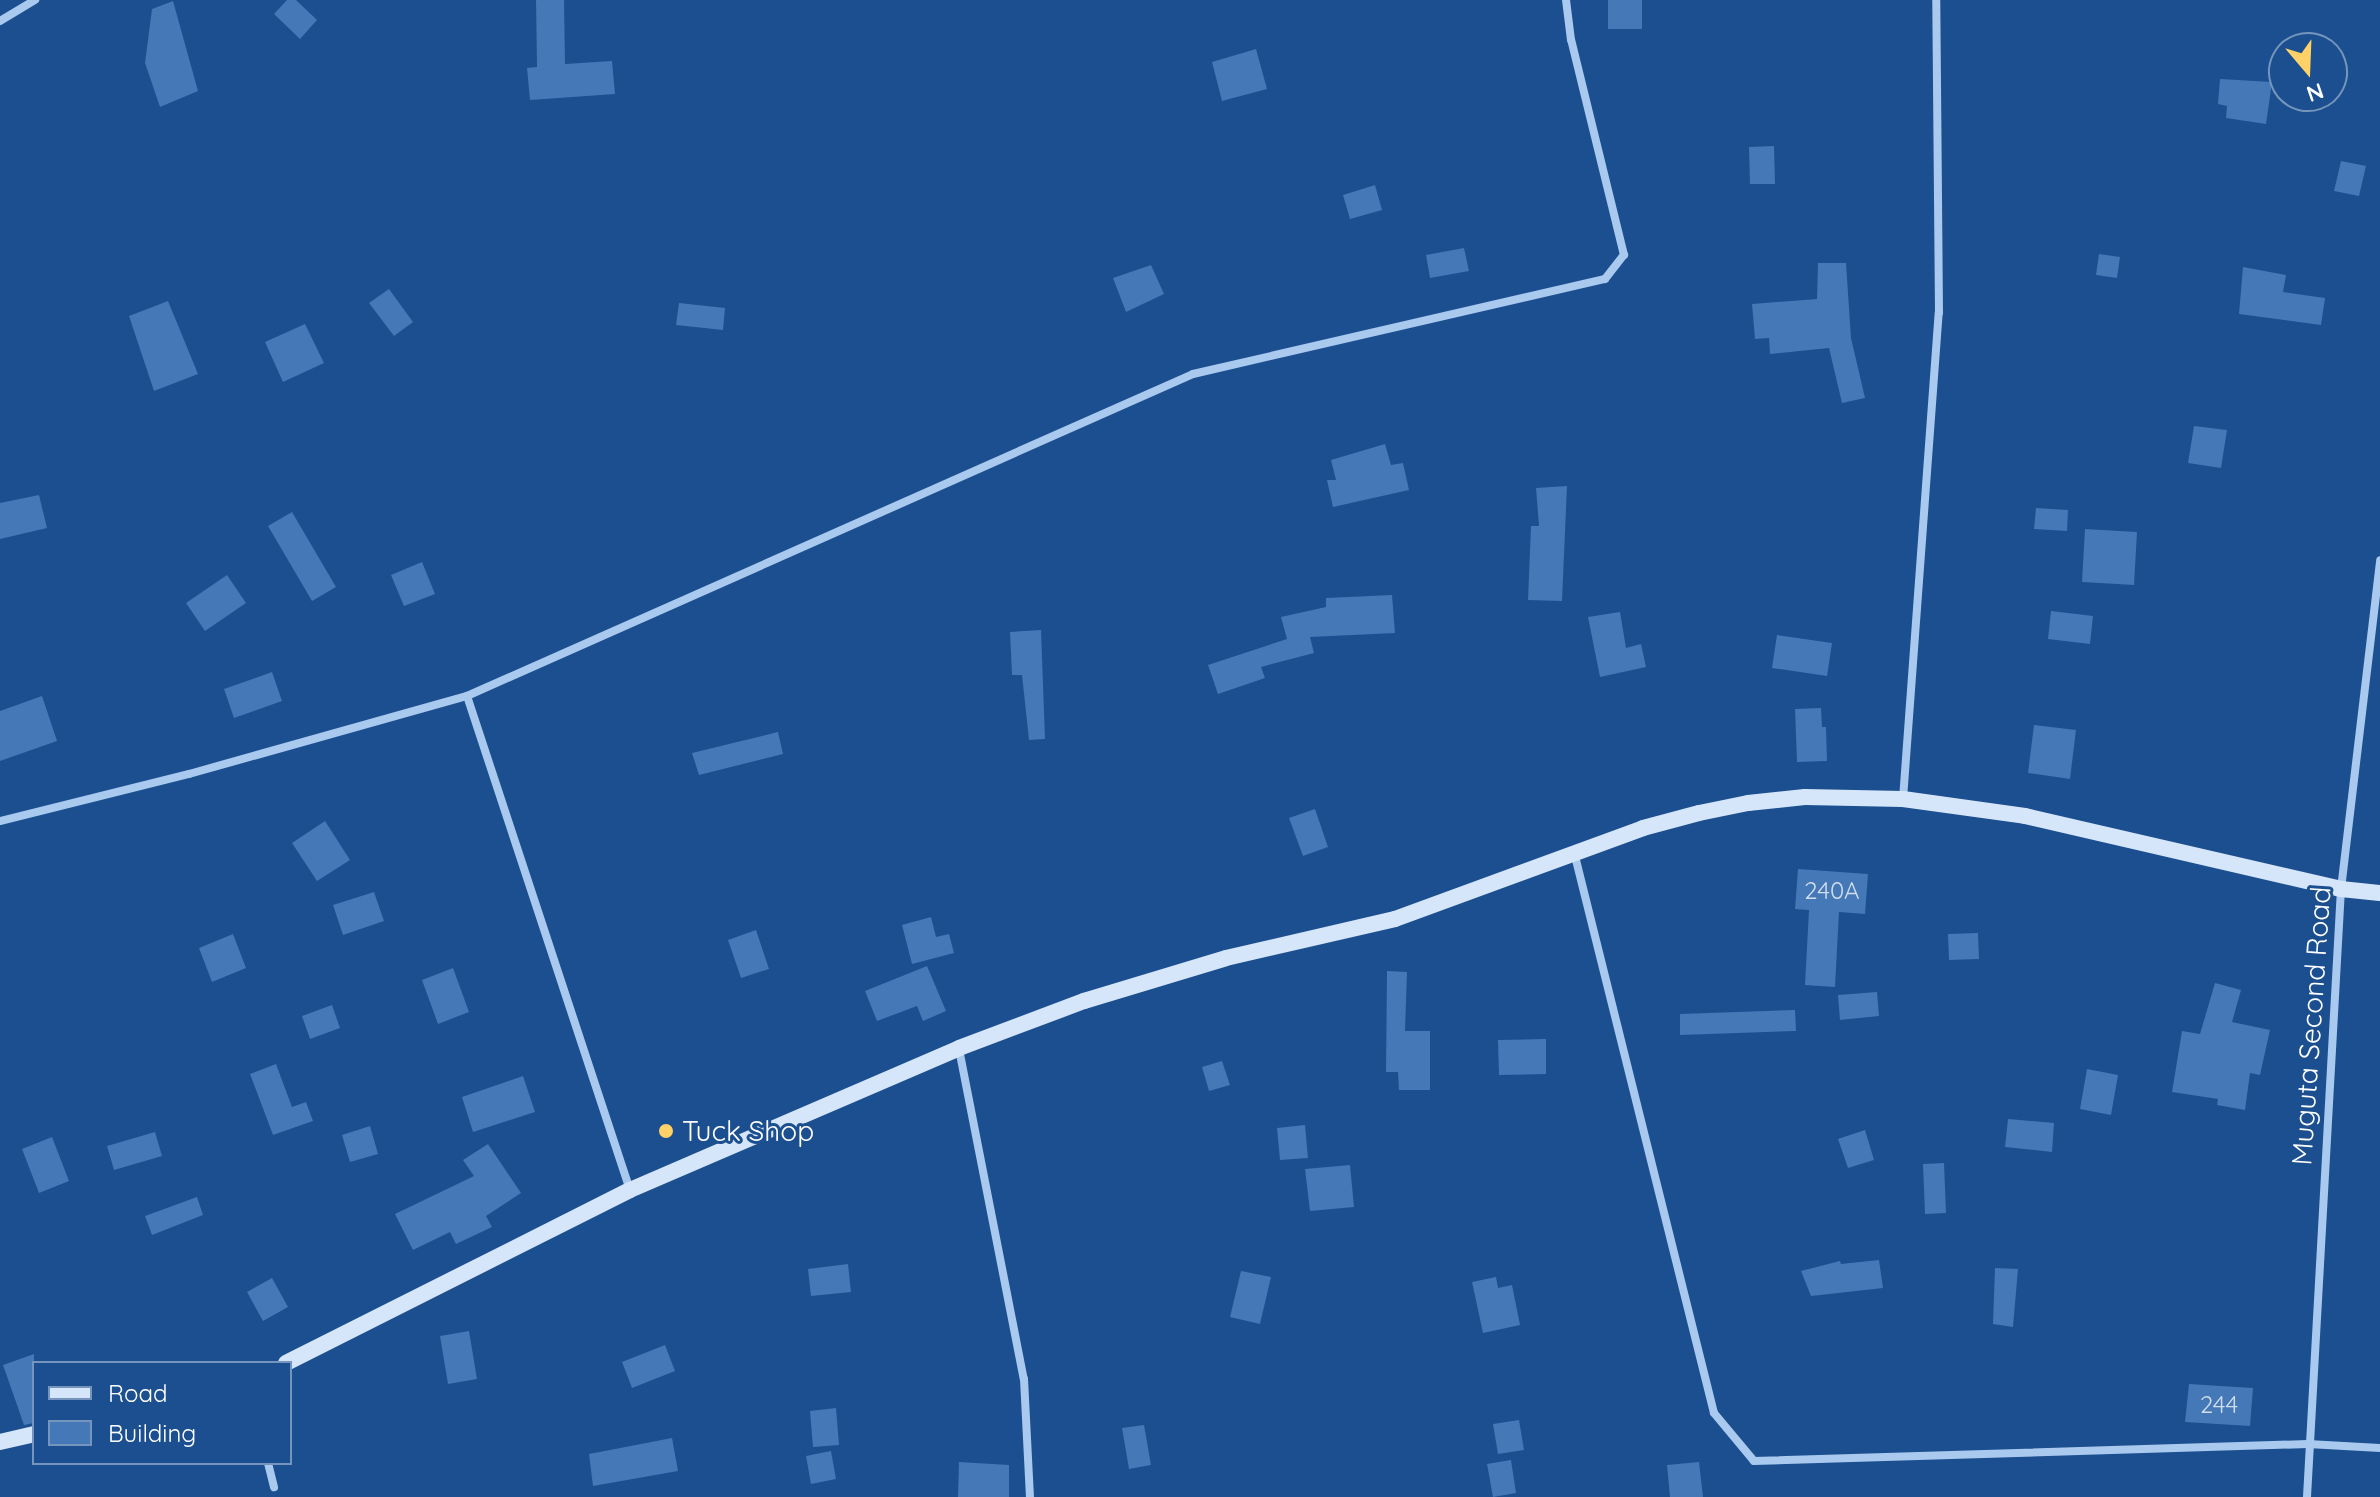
<!DOCTYPE html>
<style>
body{margin:0}
#map{position:relative;width:2380px;height:1497px;overflow:hidden;background:#1b4f8f;font-family:Quicksand,sans-serif}
div>[style]{position:absolute}
.building>*{inset:0;background:#4478b7}
.street>*{height:8px;margin:-4px;padding:0 4px;transform-origin:4px;border-radius:4px;background:#a9c9ee}
.secondary>*{height:16px;margin:-8px;padding:0 8px;transform-origin:8px;border-radius:8px;background:#d6e6fa}
.dots>*{width:22px;height:22px;translate:-50% -50%;box-sizing:border-box;border:4px solid #1b4f8f;border-radius:50%}
span{translate:-50% -50%;white-space:nowrap;text-align:center;line-height:1.15;-webkit-text-stroke:6px #1b4f8f;paint-order:stroke}
.number-label{font-size:24px;color:#d0dded}
.number-label span{-webkit-text-stroke-width:0}
.street-label{font-size:28px;color:#fff}
.poi-label{font-size:28px;color:#fff}
.left{translate:0 -50%;text-align:left}
.legend{position:absolute;left:32px;top:1361px;width:260px;height:104px;box-sizing:border-box;background:#1b4f8f;border:2px solid #7695bc;margin:0;padding:10px 14px;list-style:none;font-size:24px;color:#fff}
.legend li{display:flex;align-items:center;gap:16px;height:40px}
.legend b{width:40px;border:2px solid #7695bc}
.north{position:absolute;left:2268px;top:32px;width:80px;height:80px;box-sizing:border-box;background:#1b4f8f;border:2px solid #7695bc;border-radius:50%;rotate:161deg;font-size:22px;font-weight:700;line-height:32px;text-align:center;color:#fff}
.north::after{content:'';display:block;margin:auto;width:28px;height:36px;background:#ffd166;clip-path:polygon(50% 0,100% 100%,50% 72%,0 100%)}
</style>
<div id="map">
<div class="building">
<i style="clip-path:polygon(287px 0,296px 0,317px 20px,300px 39px,274px 14px)"></i>
<i style="clip-path:polygon(536px 0,564px 0,565px 64px,612px 61px,615px 94px,530px 100px,527px 68px,537px 67px)"></i>
<i style="clip-path:polygon(1608px 0,1642px 0,1642px 29px,1608px 29px)"></i>
<i style="clip-path:polygon(173px 1px,198px 91px,160px 107px,145px 63px,152px 9px)"></i>
<i style="clip-path:polygon(1256px 49px,1267px 89px,1222px 101px,1212px 62px)"></i>
<i style="clip-path:polygon(2220px 79px,2272px 82px,2266px 124px,2226px 118px,2227px 106px,2218px 104px)"></i>
<i style="clip-path:polygon(1774px 146px,1775px 184px,1750px 184px,1749px 147px)"></i>
<i style="clip-path:polygon(2341px 161px,2366px 166px,2359px 196px,2334px 191px)"></i>
<i style="clip-path:polygon(1375px 185px,1382px 210px,1350px 219px,1343px 195px)"></i>
<i style="clip-path:polygon(1464px 248px,1469px 271px,1430px 278px,1426px 255px)"></i>
<i style="clip-path:polygon(2099px 254px,2120px 257px,2117px 278px,2096px 275px)"></i>
<i style="clip-path:polygon(1818px 263px,1846px 263px,1851px 338px,1865px 398px,1842px 403px,1829px 348px,1770px 354px,1769px 338px,1755px 339px,1752px 304px,1817px 299px)"></i>
<i style="clip-path:polygon(1151px 265px,1164px 294px,1126px 312px,1113px 278px)"></i>
<i style="clip-path:polygon(2243px 267px,2286px 275px,2283px 292px,2325px 298px,2321px 325px,2239px 314px)"></i>
<i style="clip-path:polygon(389px 289px,413px 322px,394px 336px,369px 303px)"></i>
<i style="clip-path:polygon(168px 301px,198px 374px,154px 391px,129px 316px)"></i>
<i style="clip-path:polygon(679px 303px,725px 308px,723px 330px,676px 325px)"></i>
<i style="clip-path:polygon(305px 324px,324px 363px,283px 382px,265px 342px)"></i>
<i style="clip-path:polygon(2194px 426px,2227px 430px,2221px 468px,2188px 463px)"></i>
<i style="clip-path:polygon(1385px 444px,1391px 465px,1403px 463px,1409px 490px,1333px 507px,1327px 480px,1336px 480px,1331px 460px)"></i>
<i style="clip-path:polygon(1567px 486px,1562px 601px,1528px 600px,1531px 526px,1539px 526px,1536px 488px)"></i>
<i style="clip-path:polygon(39px 495px,47px 528px,0 539px,0 503px)"></i>
<i style="clip-path:polygon(2036px 508px,2068px 510px,2067px 531px,2034px 529px)"></i>
<i style="clip-path:polygon(292px 512px,336px 587px,312px 601px,268px 526px)"></i>
<i style="clip-path:polygon(2085px 529px,2137px 532px,2134px 585px,2082px 582px)"></i>
<i style="clip-path:polygon(422px 562px,435px 594px,404px 606px,391px 575px)"></i>
<i style="clip-path:polygon(227px 575px,246px 603px,205px 631px,186px 603px)"></i>
<i style="clip-path:polygon(1392px 595px,1395px 633px,1310px 637px,1314px 653px,1261px 667px,1265px 678px,1218px 694px,1208px 665px,1287px 639px,1281px 617px,1326px 607px,1326px 598px)"></i>
<i style="clip-path:polygon(2051px 611px,2093px 616px,2090px 644px,2048px 639px)"></i>
<i style="clip-path:polygon(1620px 612px,1626px 648px,1641px 644px,1646px 667px,1600px 677px,1588px 617px)"></i>
<i style="clip-path:polygon(1041px 630px,1045px 739px,1029px 740px,1022px 675px,1012px 675px,1010px 632px)"></i>
<i style="clip-path:polygon(1777px 635px,1832px 643px,1827px 676px,1772px 668px)"></i>
<i style="clip-path:polygon(272px 672px,282px 701px,234px 718px,224px 689px)"></i>
<i style="clip-path:polygon(42px 696px,57px 741px,0 761px,0 711px)"></i>
<i style="clip-path:polygon(1821px 708px,1822px 727px,1826px 727px,1827px 761px,1797px 762px,1795px 709px)"></i>
<i style="clip-path:polygon(2034px 725px,2076px 730px,2070px 779px,2028px 773px)"></i>
<i style="clip-path:polygon(778px 732px,783px 754px,699px 775px,692px 753px)"></i>
<i style="clip-path:polygon(1315px 809px,1328px 847px,1303px 856px,1289px 818px)"></i>
<i style="clip-path:polygon(325px 821px,350px 860px,317px 881px,292px 843px)"></i>
<i style="clip-path:polygon(1798px 869px,1868px 874px,1865px 914px,1839px 912px,1835px 987px,1805px 985px,1809px 910px,1795px 909px)"></i>
<i style="clip-path:polygon(374px 892px,384px 921px,343px 935px,333px 905px)"></i>
<i style="clip-path:polygon(931px 917px,936px 937px,949px 934px,954px 953px,912px 964px,902px 925px)"></i>
<i style="clip-path:polygon(756px 930px,769px 969px,741px 978px,728px 940px)"></i>
<i style="clip-path:polygon(1978px 933px,1979px 959px,1949px 960px,1948px 934px)"></i>
<i style="clip-path:polygon(233px 934px,246px 968px,212px 982px,199px 948px)"></i>
<i style="clip-path:polygon(927px 966px,946px 1011px,923px 1021px,917px 1006px,877px 1021px,865px 991px)"></i>
<i style="clip-path:polygon(453px 968px,469px 1012px,438px 1024px,422px 980px)"></i>
<i style="clip-path:polygon(1387px 971px,1407px 972px,1405px 1031px,1430px 1031px,1430px 1090px,1399px 1090px,1398px 1072px,1386px 1072px)"></i>
<i style="clip-path:polygon(2215px 983px,2241px 990px,2232px 1022px,2270px 1030px,2260px 1075px,2250px 1073px,2245px 1110px,2217px 1105px,2218px 1099px,2172px 1092px,2182px 1031px,2200px 1034px)"></i>
<i style="clip-path:polygon(1877px 992px,1879px 1016px,1840px 1020px,1838px 995px)"></i>
<i style="clip-path:polygon(332px 1005px,340px 1028px,310px 1039px,302px 1016px)"></i>
<i style="clip-path:polygon(1795px 1010px,1796px 1031px,1680px 1035px,1680px 1014px)"></i>
<i style="clip-path:polygon(1546px 1039px,1546px 1074px,1499px 1075px,1498px 1040px)"></i>
<i style="clip-path:polygon(1222px 1061px,1230px 1085px,1209px 1091px,1202px 1067px)"></i>
<i style="clip-path:polygon(276px 1064px,292px 1107px,306px 1102px,313px 1121px,273px 1135px,250px 1074px)"></i>
<i style="clip-path:polygon(2087px 1069px,2118px 1075px,2111px 1115px,2080px 1109px)"></i>
<i style="clip-path:polygon(523px 1076px,535px 1112px,473px 1132px,462px 1097px)"></i>
<i style="clip-path:polygon(2008px 1119px,2054px 1123px,2052px 1152px,2005px 1147px)"></i>
<i style="clip-path:polygon(1305px 1125px,1308px 1158px,1280px 1160px,1277px 1128px)"></i>
<i style="clip-path:polygon(370px 1126px,378px 1154px,350px 1162px,342px 1135px)"></i>
<i style="clip-path:polygon(1865px 1130px,1874px 1160px,1848px 1168px,1838px 1139px)"></i>
<i style="clip-path:polygon(155px 1132px,162px 1156px,114px 1170px,107px 1146px)"></i>
<i style="clip-path:polygon(52px 1137px,69px 1181px,39px 1193px,22px 1149px)"></i>
<i style="clip-path:polygon(488px 1144px,521px 1193px,486px 1216px,492px 1227px,456px 1244px,450px 1232px,413px 1250px,395px 1214px,474px 1176px,463px 1160px)"></i>
<i style="clip-path:polygon(1944px 1163px,1946px 1213px,1925px 1214px,1923px 1164px)"></i>
<i style="clip-path:polygon(1350px 1165px,1354px 1207px,1310px 1211px,1305px 1169px)"></i>
<i style="clip-path:polygon(197px 1197px,203px 1215px,152px 1235px,145px 1216px)"></i>
<i style="clip-path:polygon(1879px 1260px,1883px 1288px,1811px 1296px,1801px 1271px,1840px 1261px,1841px 1264px)"></i>
<i style="clip-path:polygon(848px 1264px,851px 1292px,811px 1296px,808px 1269px)"></i>
<i style="clip-path:polygon(1995px 1268px,2018px 1269px,2013px 1327px,1993px 1324px)"></i>
<i style="clip-path:polygon(1241px 1271px,1271px 1277px,1260px 1324px,1230px 1317px)"></i>
<i style="clip-path:polygon(1496px 1277px,1498px 1288px,1512px 1285px,1520px 1325px,1483px 1333px,1472px 1282px)"></i>
<i style="clip-path:polygon(272px 1278px,288px 1307px,263px 1321px,247px 1292px)"></i>
<i style="clip-path:polygon(469px 1331px,477px 1379px,448px 1384px,440px 1336px)"></i>
<i style="clip-path:polygon(665px 1345px,675px 1371px,632px 1388px,622px 1362px)"></i>
<i style="clip-path:polygon(34px 1354px,34px 1423px,24px 1425px,3px 1365px)"></i>
<i style="clip-path:polygon(2189px 1384px,2253px 1388px,2250px 1426px,2185px 1422px)"></i>
<i style="clip-path:polygon(836px 1408px,839px 1445px,813px 1447px,810px 1411px)"></i>
<i style="clip-path:polygon(1519px 1420px,1524px 1450px,1498px 1454px,1493px 1424px)"></i>
<i style="clip-path:polygon(1144px 1425px,1151px 1465px,1129px 1469px,1122px 1428px)"></i>
<i style="clip-path:polygon(672px 1438px,678px 1471px,593px 1486px,589px 1454px)"></i>
<i style="clip-path:polygon(831px 1451px,836px 1479px,811px 1484px,806px 1456px)"></i>
<i style="clip-path:polygon(1511px 1460px,1516px 1493px,1493px 1497px,1487px 1464px)"></i>
<i style="clip-path:polygon(959px 1462px,1009px 1465px,1009px 1497px,958px 1497px)"></i>
<i style="clip-path:polygon(1699px 1462px,1703px 1497px,1670px 1497px,1667px 1465px)"></i>
</div>
<div class="street">
<i style="left:0;top:21px;width:41px;rotate:-31deg"></i>
<i style="left:467px;top:696px;width:520px;rotate:71.74deg"></i>
<i style="left:1903px;top:799px;width:487px;rotate:-85.8deg"></i>
<i style="left:1939px;top:313px;width:313px;rotate:-90.5deg"></i>
<i style="left:0;top:821px;width:195px;rotate:-14deg"></i>
<i style="left:189px;top:774px;width:289px;rotate:-15.7deg"></i>
<i style="left:467px;top:696px;width:794px;rotate:-23.92deg"></i>
<i style="left:1193px;top:374px;width:423px;rotate:-13deg"></i>
<i style="left:1605px;top:279px;width:31px;rotate:-52deg"></i>
<i style="left:1624px;top:255px;width:221px;rotate:-103.8deg"></i>
<i style="left:1571px;top:40px;width:40px;rotate:-97.1deg"></i>
<i style="left:1574px;top:852px;width:578px;rotate:75.99deg"></i>
<i style="left:1714px;top:1413px;width:62px;rotate:50.2deg"></i>
<i style="left:1754px;top:1461px;width:554px;rotate:-1.76deg"></i>
<i style="left:2308px;top:1444px;width:72px;rotate:3.2deg"></i>
<i style="left:959px;top:1049px;width:336px;rotate:78.9deg"></i>
<i style="left:1024px;top:1379px;width:118px;rotate:87.1deg"></i>
<i style="left:268px;top:1463px;width:25px;rotate:76deg"></i>
<i style="left:2307px;top:1497px;width:609px;rotate:-86.8deg"></i>
<i style="left:2341px;top:889px;width:331px;rotate:-83.2deg"></i>
</div>
<div class="secondary">
<i style="left:286px;top:1363px;width:385px;rotate:-26.7deg"></i>
<i style="left:630px;top:1190px;width:358px;rotate:-23.3deg"></i>
<i style="left:959px;top:1048px;width:134px;rotate:-20.6deg"></i>
<i style="left:1084px;top:1001px;width:148px;rotate:-16.8deg"></i>
<i style="left:1226px;top:958px;width:173px;rotate:-13deg"></i>
<i style="left:1395px;top:919px;width:264px;rotate:-20.1deg"></i>
<i style="left:1643px;top:828px;width:58px;rotate:-15deg"></i>
<i style="left:1699px;top:813px;width:50px;rotate:-11.5deg"></i>
<i style="left:1748px;top:803px;width:57px;rotate:-6deg"></i>
<i style="left:1805px;top:797px;width:98px;rotate:1.2deg"></i>
<i style="left:1903px;top:799px;width:123px;rotate:7.9deg"></i>
<i style="left:2025px;top:816px;width:324px;rotate:13deg"></i>
<i style="left:2341px;top:889px;width:39px;rotate:6deg"></i>
<i style="left:0;top:1442px;width:35px;rotate:-13deg"></i>
</div>
<div class="dots">
<i style="left:666px;top:1131px;background:#ffd166"></i>
</div>
<div class="number-label">
<span style="left:1832px;top:891px">240A</span>
<span style="left:2219px;top:1405px">244</span>
</div>
<div class="street-label">
<span style="left:2311px;top:1026px;rotate:-86deg">Muguta Second Road</span>
</div>
<div class="poi-label">
<span class="left" style="left:682px;top:1131px">Tuck Shop</span>
</div>
<ul class="legend">
<li><b style="height:10px;background:#d6e6fa"></b>Road</li>
<li><b style="height:22px;background:#4478b7"></b>Building</li>
</ul>
<div class="north">N</div>
</div>
